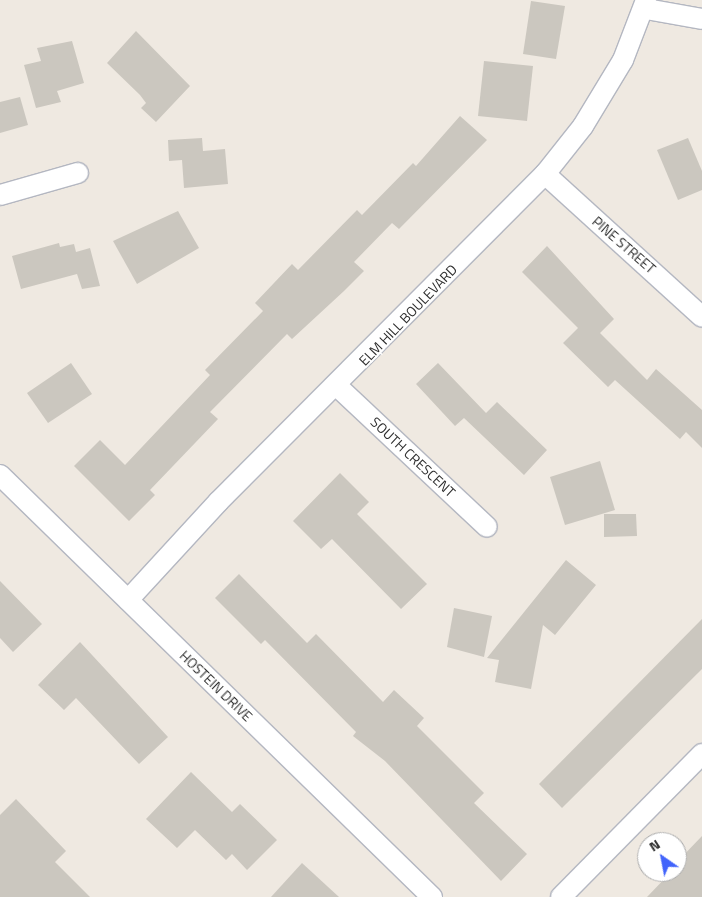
<!DOCTYPE html>
<style>
body{margin:0}
#map{position:relative;width:702px;height:897px;overflow:hidden;background:#efe9e1;font-family:"Titillium Web",sans-serif}
div>[style]{position:absolute}
.building>*{inset:0;background:#cbc7bf}
.roads{filter:drop-shadow(1px 0 #b4b7c1) drop-shadow(-1px 0 #b4b7c1) drop-shadow(0 1px #b4b7c1) drop-shadow(0 -1px #b4b7c1)}
.street>*{height:20px;margin:-10px;padding:0 10px;transform-origin:10px;border-radius:10px;background:#fff}
span{translate:-50% -50%;white-space:nowrap;text-align:center;line-height:1.15;-webkit-text-stroke:4px #fff;paint-order:stroke}
.street-label{font-size:14px;color:#2e2e2e}
.north{position:absolute;left:637px;top:832px;width:50px;height:50px;box-sizing:border-box;background:#fff;border:1px solid #ababab;border-radius:50%;rotate:327deg;font-size:14px;font-weight:700;line-height:20px;text-align:center;color:#2e2e2e}
.north::after{content:'';display:block;margin:auto;width:18px;height:22px;background:#4264fb;clip-path:polygon(50% 0,100% 100%,50% 72%,0 100%)}
</style>
<div id="map">
<div class="building">
<i style="clip-path:polygon(531px 1px,565px 6px,556px 59px,523px 54px)"></i>
<i style="clip-path:polygon(136px 31px,190px 86px,156px 122px,141px 108px,146px 103px,140px 95px,107px 63px)"></i>
<i style="clip-path:polygon(72px 41px,84px 83px,57px 91px,61px 102px,36px 108px,24px 65px,41px 61px,37px 48px)"></i>
<i style="clip-path:polygon(484px 61px,533px 66px,527px 121px,478px 116px)"></i>
<i style="clip-path:polygon(20px 97px,28px 125px,0 133px,0 102px)"></i>
<i style="clip-path:polygon(460px 116px,487px 140px,399px 229px,392px 223px,354px 262px,364px 271px,344px 291px,292px 339px,287px 334px,210px 412px,218px 419px,150px 490px,155px 495px,129px 521px,74px 466px,100px 440px,125px 465px,210px 375px,205px 370px,263px 311px,255px 303px,292px 264px,298px 270px,357px 210px,362px 215px,413px 163px,416px 166px)"></i>
<i style="clip-path:polygon(202px 138px,203px 151px,225px 149px,228px 184px,184px 188px,182px 160px,169px 161px,168px 140px)"></i>
<i style="clip-path:polygon(688px 138px,702px 171px,702px 190px,678px 200px,657px 150px)"></i>
<i style="clip-path:polygon(178px 211px,199px 248px,137px 284px,113px 241px)"></i>
<i style="clip-path:polygon(59px 243px,60px 247px,74px 244px,76px 252px,90px 248px,100px 286px,82px 289px,77px 274px,21px 289px,12px 256px)"></i>
<i style="clip-path:polygon(547px 246px,614px 319px,600px 333px,647px 380px,656px 369px,702px 410px,702px 448px,686px 432px,680px 439px,615px 380px,608px 387px,563px 343px,578px 328px,522px 272px)"></i>
<i style="clip-path:polygon(71px 363px,92px 394px,48px 423px,27px 393px)"></i>
<i style="clip-path:polygon(438px 363px,486px 413px,497px 402px,547px 450px,524px 475px,464px 418px,455px 426px,416px 384px)"></i>
<i style="clip-path:polygon(600px 461px,615px 510px,565px 525px,550px 477px)"></i>
<i style="clip-path:polygon(340px 473px,369px 502px,357px 514px,427px 584px,401px 609px,332px 539px,321px 549px,293px 521px)"></i>
<i style="clip-path:polygon(604px 514px,636px 514px,637px 536px,604px 537px)"></i>
<i style="clip-path:polygon(566px 560px,596px 585px,555px 635px,543px 625px,531px 689px,495px 682px,499px 660px,487px 658px)"></i>
<i style="clip-path:polygon(239px 574px,307px 643px,316px 634px,383px 702px,394px 690px,424px 718px,417px 726px,484px 793px,474px 803px,527px 854px,501px 881px,385px 761px,353px 736px,356px 732px,265px 640px,261px 644px,215px 598px)"></i>
<i style="clip-path:polygon(0 581px,42px 624px,13px 652px,0 638px)"></i>
<i style="clip-path:polygon(454px 608px,492px 616px,484px 657px,447px 647px)"></i>
<i style="clip-path:polygon(702px 619px,702px 669px,562px 808px,539px 784px)"></i>
<i style="clip-path:polygon(80px 642px,168px 737px,139px 764px,76px 698px,64px 710px,38px 685px)"></i>
<i style="clip-path:polygon(191px 772px,232px 812px,240px 804px,277px 840px,247px 870px,232px 854px,226px 860px,195px 830px,177px 848px,146px 819px)"></i>
<i style="clip-path:polygon(16px 799px,66px 851px,55px 862px,90px 897px,0 897px,0 815px)"></i>
<i style="clip-path:polygon(702px 836px,702px 897px,647px 897px,671px 872px,677px 872px,677px 862px)"></i>
<i style="clip-path:polygon(302px 863px,339px 897px,271px 897px)"></i>
</div>
<div class="roads">
<div class="street">
<i style="left:646px;top:9px;width:57px;rotate:10.1deg"></i>
<i style="left:545px;top:174px;width:212px;rotate:42.3deg"></i>
<i style="left:0;top:195px;width:81px;rotate:-15.8deg"></i>
<i style="left:338px;top:387px;width:204px;rotate:43.2deg"></i>
<i style="left:0;top:475px;width:604px;rotate:44.33deg"></i>
<i style="left:128px;top:600px;width:134px;rotate:-47.4deg"></i>
<i style="left:219px;top:501px;width:462px;rotate:-45.1deg"></i>
<i style="left:545px;top:174px;width:61px;rotate:-51.6deg"></i>
<i style="left:583px;top:126px;width:77px;rotate:-58.8deg"></i>
<i style="left:623px;top:60px;width:64px;rotate:-69deg"></i>
<i style="left:561px;top:897px;width:201px;rotate:-45.4deg"></i>
</div>
</div>
<div class="street-label">
<span style="left:624px;top:245px;rotate:41deg">PINE STREET</span>
<span style="left:408px;top:315px;rotate:-46deg">ELM HILL BOULEVARD</span>
<span style="left:413px;top:457px;rotate:43deg">SOUTH CRESCENT</span>
<span style="left:216px;top:686px;rotate:44deg">HOSTEIN DRIVE</span>
</div>
<div class="north">N</div>
</div>
